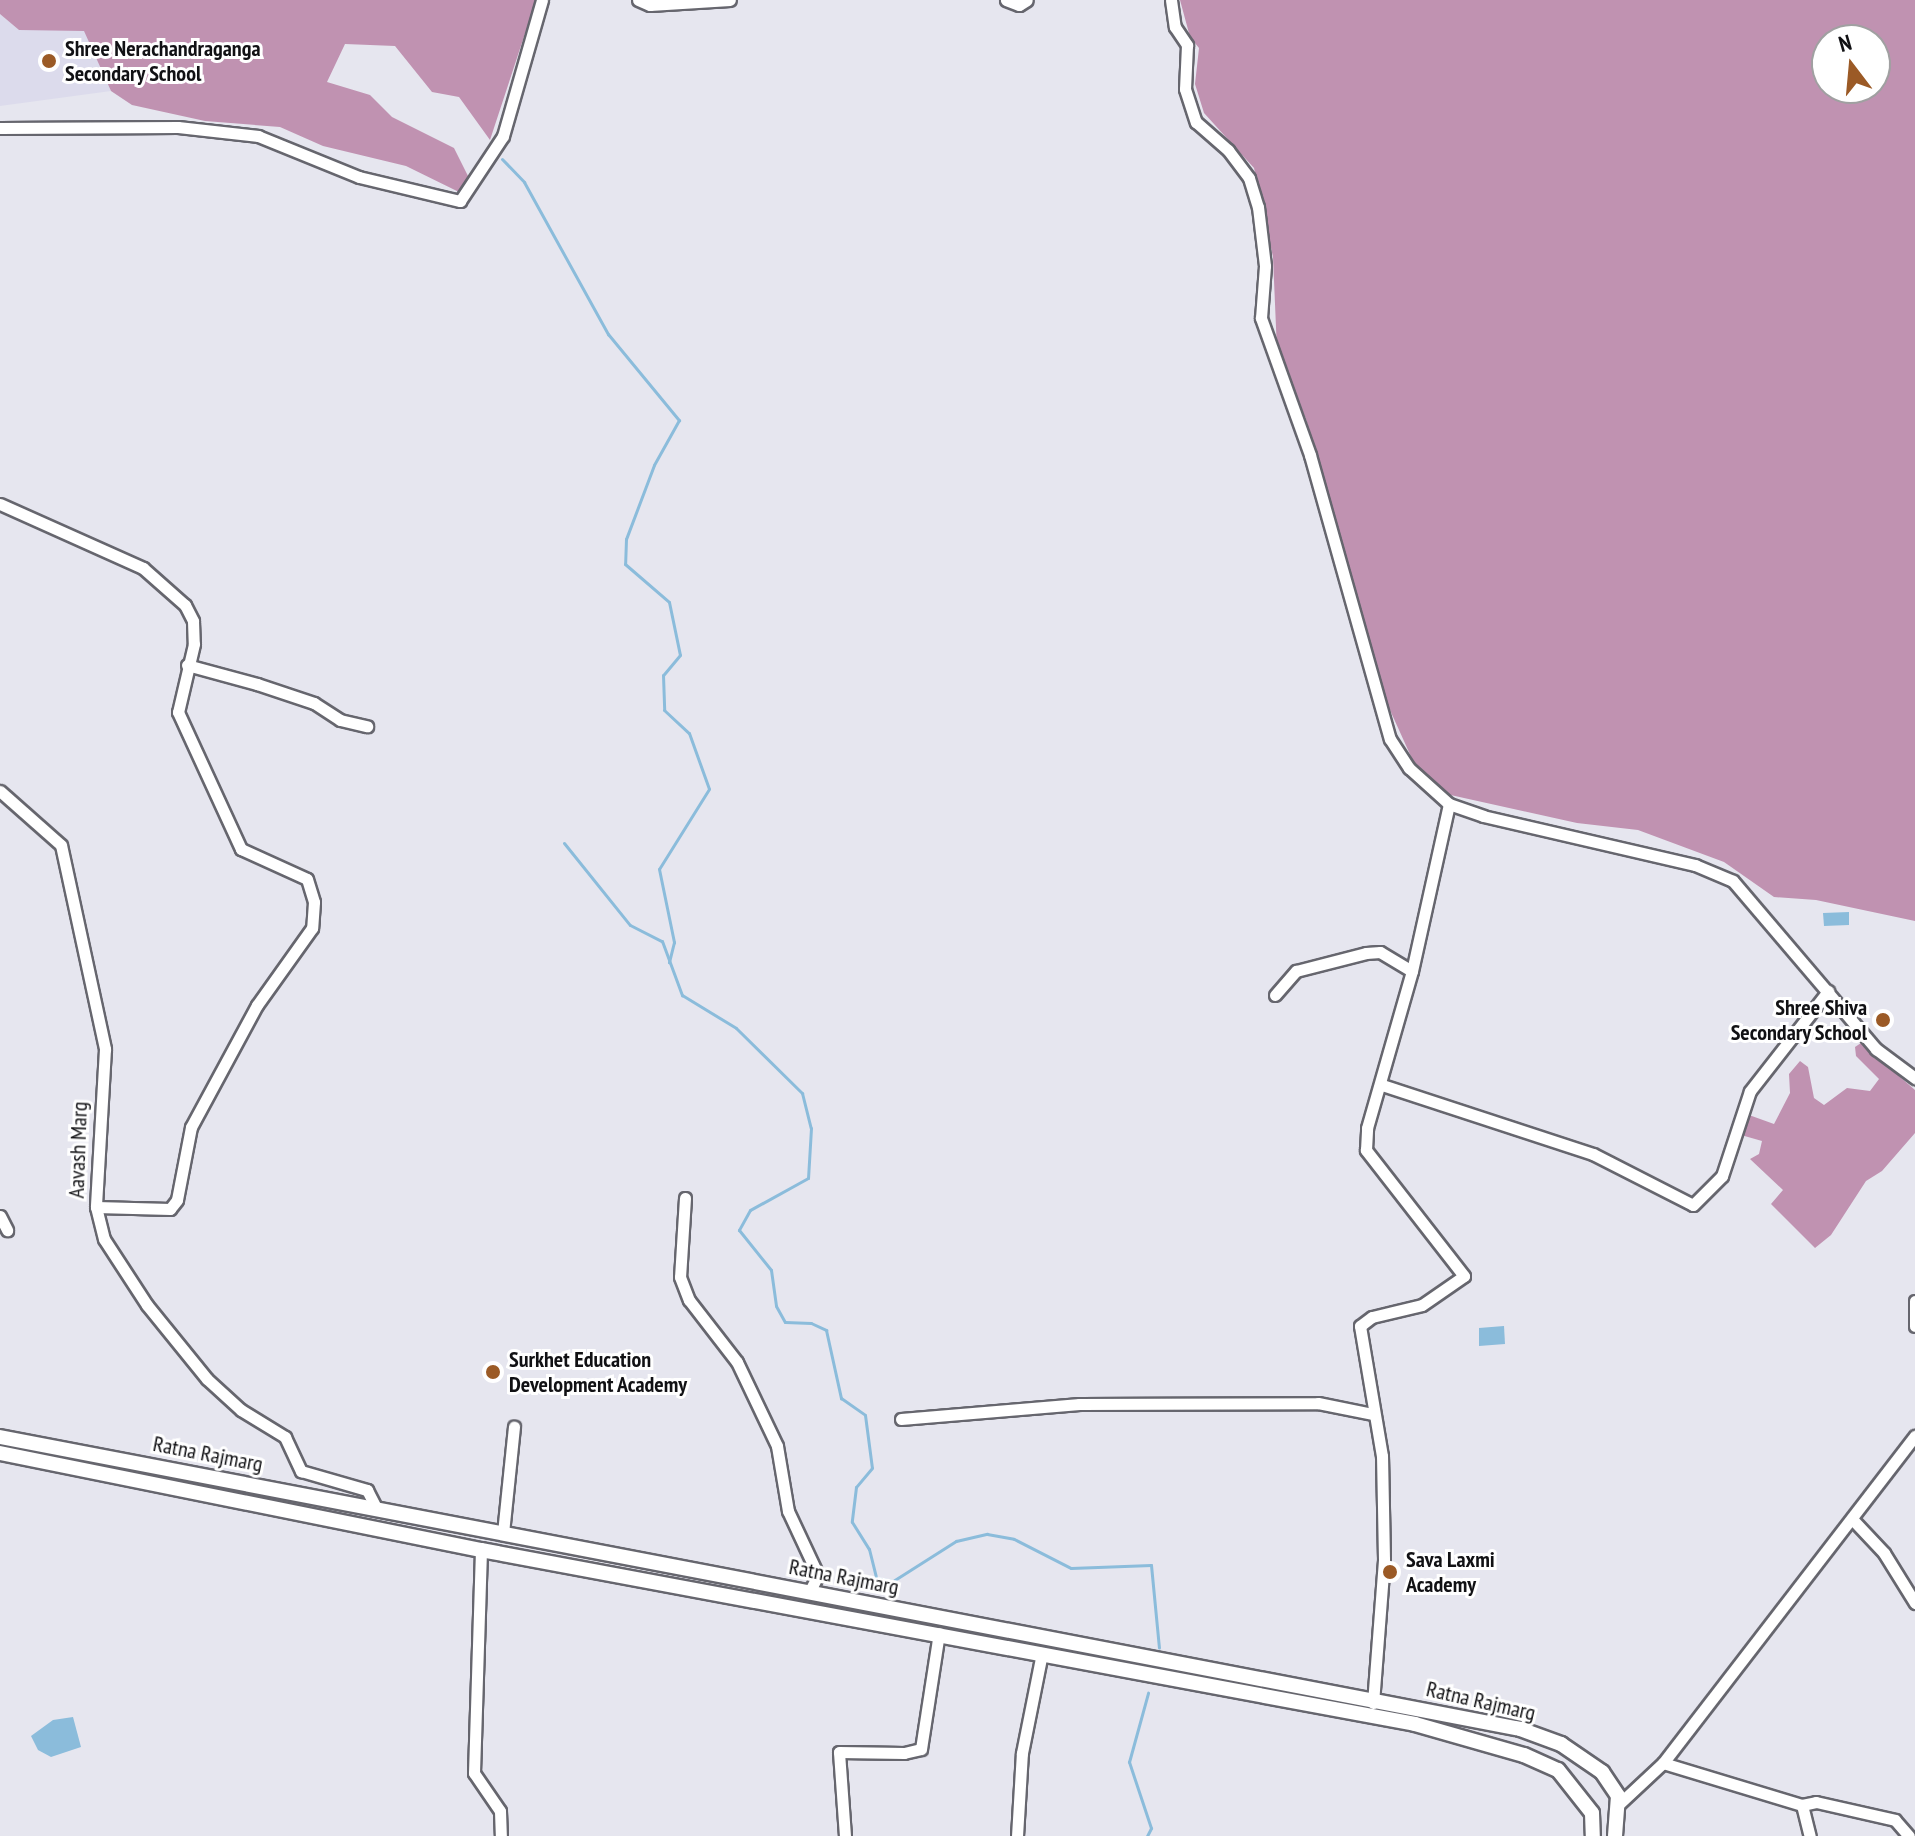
<!DOCTYPE html>
<style>
body{margin:0}
#map{position:relative;width:1915px;height:1836px;overflow:hidden;background:#e6e6ef;font-family:"PT Sans Narrow",sans-serif}
div>[style]{position:absolute}
.built>*{inset:0;background:#dcdbec}
.forest>*{inset:0;background:#c092b1}
.water>*{inset:0;background:#8bbcdb}
.stream>*{height:3px;margin:-1.5px;padding:0 1.5px;transform-origin:1.5px;border-radius:1.5px;background:#8bbcdb}
.roads{filter:drop-shadow(2px 0 #66666e) drop-shadow(-2px 0 #66666e) drop-shadow(0 2px #66666e) drop-shadow(0 -2px #66666e)}
.minor>*{height:11px;margin:-5.5px;padding:0 5.5px;transform-origin:5.5px;border-radius:5.5px;background:#fff}
.major>*{height:14px;margin:-7px;padding:0 7px;transform-origin:7px;border-radius:7px;background:#fff}
.dots>*{width:22px;height:22px;translate:-50% -50%;box-sizing:border-box;border:4px solid #fff;border-radius:50%}
span{translate:-50% -50%;white-space:nowrap;text-align:center;line-height:1.15;-webkit-text-stroke:6px #fff;paint-order:stroke}
.poi-label{font-size:22px;color:#111114;font-weight:700}
.left{translate:0 -50%;text-align:left}
.right{translate:-100% -50%;text-align:right}
.street-label{font-size:22px;color:#111114}
.north{position:absolute;left:1811px;top:24px;width:80px;height:80px;box-sizing:border-box;background:#fff;border:2px solid #a0a0a1;border-radius:50%;rotate:344deg;font-size:22px;font-weight:700;line-height:32px;text-align:center;color:#111114}
.north::after{content:'';display:block;margin:auto;width:28px;height:36px;background:#9b5a26;clip-path:polygon(50% 0,100% 100%,50% 72%,0 100%)}
</style>
<div id="map">
<div class="built">
<i style="clip-path:polygon(0 14px,19px 30px,84px 30px,111px 91px,0 106px)"></i>
</div>
<div class="forest">
<i style="clip-path:polygon(0 0,536px 0,490px 140px,459px 97px,432px 92px,395px 46px,345px 44px,327px 82px,370px 95px,392px 117px,454px 148px,469px 178px,463px 194px,406px 166px,323px 146px,280px 127px,205px 121px,132px 105px,111px 91px,84px 31px,19px 30px,0 14px)"></i>
<i style="clip-path:polygon(evenodd,1180px 0,1915px 0,1915px 921px,1816px 900px,1774px 897px,1724px 862px,1638px 830px,1577px 823px,1446px 794px,1413px 761px,1385px 699px,1306px 419px,1277px 351px,1273px 257px,1254px 168px,1204px 113px,1195px 84px,1199px 48px,1190px 37px,1180px 0,1827px 40px,1875px 40px,1875px 88px,1827px 88px,1827px 40px)"></i>
<i style="clip-path:polygon(1861px 1043px,1915px 1090px,1915px 1133px,1882px 1171px,1866px 1181px,1831px 1235px,1815px 1248px,1771px 1204px,1783px 1190px,1750px 1159px,1759px 1154px,1762px 1141px,1741px 1135px,1749px 1115px,1774px 1124px,1790px 1093px,1789px 1074px,1800px 1061px,1808px 1067px,1814px 1098px,1824px 1105px,1847px 1088px,1870px 1091px,1879px 1079px,1856px 1056px,1855px 1047px)"></i>
</div>
<div class="water">
<i style="clip-path:polygon(1849px 912px,1849px 925px,1824px 926px,1823px 913px)"></i>
<i style="clip-path:polygon(1504px 1326px,1505px 1344px,1479px 1346px,1479px 1328px)"></i>
<i style="clip-path:polygon(73px 1717px,81px 1747px,51px 1757px,38px 1750px,31px 1736px,53px 1720px)"></i>
</div>
<div class="stream">
<i style="left:502px;top:159px;width:32px;rotate:46deg"></i>
<i style="left:524px;top:182px;width:174px;rotate:61.1deg"></i>
<i style="left:608px;top:334px;width:112px;rotate:50.5deg"></i>
<i style="left:679px;top:420px;width:51px;rotate:119.1deg"></i>
<i style="left:654px;top:465px;width:79px;rotate:110.7deg"></i>
<i style="left:626px;top:539px;width:25px;rotate:92deg"></i>
<i style="left:625px;top:564px;width:58px;rotate:40.8deg"></i>
<i style="left:669px;top:602px;width:54px;rotate:78.3deg"></i>
<i style="left:680px;top:655px;width:26px;rotate:130deg"></i>
<i style="left:663px;top:675px;width:35px;rotate:88deg"></i>
<i style="left:664px;top:710px;width:34px;rotate:43deg"></i>
<i style="left:689px;top:733px;width:59px;rotate:70.3deg"></i>
<i style="left:709px;top:789px;width:94px;rotate:122deg"></i>
<i style="left:659px;top:869px;width:75px;rotate:78.4deg"></i>
<i style="left:674px;top:942px;width:21px;rotate:104deg"></i>
<i style="left:564px;top:843px;width:105px;rotate:51.2deg"></i>
<i style="left:630px;top:925px;width:36px;rotate:27deg"></i>
<i style="left:662px;top:941px;width:58px;rotate:69.7deg"></i>
<i style="left:682px;top:995px;width:63px;rotate:31.4deg"></i>
<i style="left:736px;top:1028px;width:93px;rotate:44.6deg"></i>
<i style="left:802px;top:1093px;width:36px;rotate:76deg"></i>
<i style="left:811px;top:1128px;width:50px;rotate:93.4deg"></i>
<i style="left:808px;top:1178px;width:66px;rotate:151.1deg"></i>
<i style="left:750px;top:1210px;width:23px;rotate:119deg"></i>
<i style="left:739px;top:1230px;width:51px;rotate:51.3deg"></i>
<i style="left:771px;top:1270px;width:36px;rotate:82deg"></i>
<i style="left:776px;top:1306px;width:18px;rotate:61deg"></i>
<i style="left:785px;top:1322px;width:26px;rotate:2deg"></i>
<i style="left:811px;top:1323px;width:17px;rotate:25deg"></i>
<i style="left:826px;top:1330px;width:70px;rotate:77.6deg"></i>
<i style="left:841px;top:1398px;width:29px;rotate:35deg"></i>
<i style="left:865px;top:1415px;width:53px;rotate:82.5deg"></i>
<i style="left:872px;top:1468px;width:25px;rotate:130deg"></i>
<i style="left:856px;top:1487px;width:35px;rotate:97deg"></i>
<i style="left:852px;top:1522px;width:32px;rotate:58deg"></i>
<i style="left:869px;top:1549px;width:30px;rotate:76deg"></i>
<i style="left:876px;top:1578px;width:17px;rotate:10deg"></i>
<i style="left:893px;top:1581px;width:75px;rotate:-32.4deg"></i>
<i style="left:956px;top:1541px;width:32px;rotate:-13deg"></i>
<i style="left:987px;top:1534px;width:27px;rotate:10deg"></i>
<i style="left:1014px;top:1539px;width:64px;rotate:27deg"></i>
<i style="left:1071px;top:1568px;width:80px;rotate:-2.1deg"></i>
<i style="left:1151px;top:1565px;width:83px;rotate:84.5deg"></i>
<i style="left:1147px;top:1836px;width:9px;rotate:-63deg"></i>
<i style="left:1151px;top:1828px;width:70px;rotate:-108.4deg"></i>
<i style="left:1129px;top:1762px;width:72px;rotate:-74.6deg"></i>
</div>
<div class="roads">
<div class="minor">
<i style="left:638px;top:0;width:13px;rotate:23deg"></i>
<i style="left:650px;top:5px;width:80px;rotate:-3.6deg"></i>
<i style="left:1006px;top:0;width:14px;rotate:21deg"></i>
<i style="left:1019px;top:5px;width:9px;rotate:-32deg"></i>
<i style="left:1171px;top:0;width:27px;rotate:82deg"></i>
<i style="left:1175px;top:27px;width:22px;rotate:56deg"></i>
<i style="left:1187px;top:45px;width:44px;rotate:92.6deg"></i>
<i style="left:1185px;top:89px;width:35px;rotate:72deg"></i>
<i style="left:1196px;top:122px;width:43px;rotate:41.2deg"></i>
<i style="left:1228px;top:150px;width:35px;rotate:53deg"></i>
<i style="left:1249px;top:178px;width:30px;rotate:73deg"></i>
<i style="left:1258px;top:207px;width:59px;rotate:83.2deg"></i>
<i style="left:1265px;top:266px;width:52px;rotate:94.4deg"></i>
<i style="left:1261px;top:318px;width:145px;rotate:70.3deg"></i>
<i style="left:1310px;top:455px;width:295px;rotate:74.3deg"></i>
<i style="left:1390px;top:739px;width:35px;rotate:57deg"></i>
<i style="left:1409px;top:768px;width:54px;rotate:42deg"></i>
<i style="left:1449px;top:804px;width:36px;rotate:19deg"></i>
<i style="left:1483px;top:816px;width:218px;rotate:13deg"></i>
<i style="left:1695px;top:865px;width:41px;rotate:22.8deg"></i>
<i style="left:1733px;top:881px;width:221px;rotate:49.6deg"></i>
<i style="left:1876px;top:1049px;width:49px;rotate:36.6deg"></i>
<i style="left:0;top:128px;width:178px;rotate:-0.3deg"></i>
<i style="left:178px;top:127px;width:81px;rotate:6.4deg"></i>
<i style="left:258px;top:136px;width:109px;rotate:22.1deg"></i>
<i style="left:359px;top:177px;width:104px;rotate:13.4deg"></i>
<i style="left:460px;top:201px;width:78px;rotate:-56.5deg"></i>
<i style="left:503px;top:136px;width:141px;rotate:-74deg"></i>
<i style="left:0;top:504px;width:157px;rotate:24.1deg"></i>
<i style="left:143px;top:568px;width:56px;rotate:41.4deg"></i>
<i style="left:185px;top:605px;width:18px;rotate:63deg"></i>
<i style="left:193px;top:621px;width:23px;rotate:88deg"></i>
<i style="left:194px;top:644px;width:70px;rotate:103.2deg"></i>
<i style="left:178px;top:712px;width:151px;rotate:65.3deg"></i>
<i style="left:241px;top:849px;width:72px;rotate:24.4deg"></i>
<i style="left:307px;top:879px;width:24px;rotate:73deg"></i>
<i style="left:314px;top:902px;width:26px;rotate:94deg"></i>
<i style="left:312px;top:928px;width:95px;rotate:125.5deg"></i>
<i style="left:257px;top:1005px;width:139px;rotate:118.4deg"></i>
<i style="left:191px;top:1127px;width:74px;rotate:100.9deg"></i>
<i style="left:177px;top:1200px;width:11px;rotate:128deg"></i>
<i style="left:170px;top:1209px;width:74px;rotate:-178.5deg"></i>
<i style="left:187px;top:665px;width:73px;rotate:15.2deg"></i>
<i style="left:257px;top:684px;width:60px;rotate:18.4deg"></i>
<i style="left:314px;top:703px;width:31px;rotate:33deg"></i>
<i style="left:340px;top:720px;width:28px;rotate:13deg"></i>
<i style="left:0;top:791px;width:81px;rotate:41.5deg"></i>
<i style="left:61px;top:845px;width:209px;rotate:77.8deg"></i>
<i style="left:105px;top:1049px;width:158px;rotate:93.3deg"></i>
<i style="left:96px;top:1207px;width:33px;rotate:76deg"></i>
<i style="left:104px;top:1239px;width:79px;rotate:56.9deg"></i>
<i style="left:147px;top:1305px;width:95px;rotate:51deg"></i>
<i style="left:207px;top:1379px;width:46px;rotate:42.4deg"></i>
<i style="left:241px;top:1410px;width:52px;rotate:31.5deg"></i>
<i style="left:285px;top:1437px;width:38px;rotate:65deg"></i>
<i style="left:301px;top:1471px;width:69px;rotate:16.1deg"></i>
<i style="left:367px;top:1490px;width:20px;rotate:63deg"></i>
<i style="left:1275px;top:995px;width:32px;rotate:-49deg"></i>
<i style="left:1296px;top:971px;width:72px;rotate:-14.4deg"></i>
<i style="left:1366px;top:953px;width:14px;rotate:-4deg"></i>
<i style="left:1380px;top:952px;width:37px;rotate:31deg"></i>
<i style="left:1382px;top:1085px;width:222px;rotate:18.1deg"></i>
<i style="left:1593px;top:1154px;width:112px;rotate:27deg"></i>
<i style="left:1693px;top:1205px;width:41px;rotate:-45deg"></i>
<i style="left:1722px;top:1176px;width:89px;rotate:-71.8deg"></i>
<i style="left:1750px;top:1091px;width:127px;rotate:-52deg"></i>
<i style="left:685px;top:1198px;width:79px;rotate:93.6deg"></i>
<i style="left:680px;top:1277px;width:25px;rotate:69deg"></i>
<i style="left:689px;top:1300px;width:78px;rotate:52.3deg"></i>
<i style="left:737px;top:1362px;width:93px;rotate:64.5deg"></i>
<i style="left:777px;top:1446px;width:66px;rotate:80.4deg"></i>
<i style="left:788px;top:1511px;width:71px;rotate:64.9deg"></i>
<i style="left:818px;top:1575px;width:20px;rotate:117deg"></i>
<i style="left:0;top:1216px;width:16px;rotate:63deg"></i>
<i style="left:1915px;top:1301px;width:25px;rotate:90deg"></i>
<i style="left:901px;top:1419px;width:179px;rotate:-4.8deg"></i>
<i style="left:1079px;top:1404px;width:239px;rotate:-0.2deg"></i>
<i style="left:1318px;top:1403px;width:55px;rotate:11.5deg"></i>
<i style="left:1854px;top:1521px;width:44px;rotate:46.8deg"></i>
<i style="left:1884px;top:1553px;width:59px;rotate:58.2deg"></i>
<i style="left:503px;top:1533px;width:107px;rotate:-84.1deg"></i>
<i style="left:481px;top:1550px;width:223px;rotate:91.8deg"></i>
<i style="left:474px;top:1773px;width:46px;rotate:55.6deg"></i>
<i style="left:500px;top:1811px;width:25px;rotate:88deg"></i>
<i style="left:1373px;top:1703px;width:144px;rotate:-85.6deg"></i>
<i style="left:1384px;top:1559px;width:103px;rotate:-91.1deg"></i>
<i style="left:1382px;top:1456px;width:132px;rotate:-99.6deg"></i>
<i style="left:1360px;top:1326px;width:15px;rotate:-37deg"></i>
<i style="left:1372px;top:1317px;width:51px;rotate:-13.5deg"></i>
<i style="left:1422px;top:1305px;width:51px;rotate:-34.6deg"></i>
<i style="left:1464px;top:1276px;width:160px;rotate:-127.9deg"></i>
<i style="left:1366px;top:1150px;width:22px;rotate:-87deg"></i>
<i style="left:1367px;top:1128px;width:163px;rotate:-74deg"></i>
<i style="left:1412px;top:971px;width:171px;rotate:-77.5deg"></i>
<i style="left:1663px;top:1763px;width:145px;rotate:16.8deg"></i>
<i style="left:1802px;top:1805px;width:14px;rotate:-12deg"></i>
<i style="left:1816px;top:1802px;width:81px;rotate:12.8deg"></i>
<i style="left:1895px;top:1820px;width:21px;rotate:49deg"></i>
<i style="left:1619px;top:1804px;width:60px;rotate:-43deg"></i>
<i style="left:1663px;top:1763px;width:413px;rotate:-52.4deg"></i>
<i style="left:1802px;top:1805px;width:32px;rotate:76deg"></i>
<i style="left:845px;top:1836px;width:84px;rotate:-94.1deg"></i>
<i style="left:839px;top:1752px;width:65px;rotate:0.9deg"></i>
<i style="left:904px;top:1753px;width:17px;rotate:-13deg"></i>
<i style="left:921px;top:1749px;width:117px;rotate:-81.2deg"></i>
<i style="left:1017px;top:1836px;width:83px;rotate:-86.6deg"></i>
<i style="left:1022px;top:1753px;width:102px;rotate:-78.7deg"></i>
</div>
<div class="major">
<i style="left:0;top:1437px;width:1548px;rotate:10.87deg"></i>
<i style="left:1520px;top:1729px;width:44px;rotate:20.1deg"></i>
<i style="left:1561px;top:1744px;width:50px;rotate:34.3deg"></i>
<i style="left:1602px;top:1772px;width:29px;rotate:56deg"></i>
<i style="left:1618px;top:1796px;width:40px;rotate:94.3deg"></i>
<i style="left:0;top:1453px;width:491px;rotate:11.4deg"></i>
<i style="left:481px;top:1550px;width:950px;rotate:10.55deg"></i>
<i style="left:1415px;top:1724px;width:113px;rotate:15.9deg"></i>
<i style="left:1524px;top:1755px;width:37px;rotate:24deg"></i>
<i style="left:1558px;top:1770px;width:55px;rotate:51.7deg"></i>
<i style="left:1592px;top:1813px;width:23px;rotate:88deg"></i>
</div>
</div>
<div class="dots">
<i style="left:49px;top:61px;background:#9b5a26"></i>
<i style="left:1883px;top:1020px;background:#9b5a26"></i>
<i style="left:493px;top:1372px;background:#9b5a26"></i>
<i style="left:1390px;top:1572px;background:#9b5a26"></i>
</div>
<div class="poi-label">
<span class="left" style="left:65px;top:61px">Shree Nerachandraganga<br>Secondary School</span>
<span class="right" style="left:1867px;top:1020px">Shree Shiva<br>Secondary School</span>
<span class="left" style="left:509px;top:1372px">Surkhet Education<br>Development Academy</span>
<span class="left" style="left:1406px;top:1572px">Sava Laxmi<br>Academy</span>
</div>
<div class="street-label">
<span style="left:78px;top:1150px;rotate:-88deg">Aavash Marg</span>
<span style="left:208px;top:1454px;rotate:11deg">Ratna Rajmarg</span>
<span style="left:844px;top:1577px;rotate:11deg">Ratna Rajmarg</span>
<span style="left:1481px;top:1701px;rotate:13deg">Ratna Rajmarg</span>
</div>
<div class="north">N</div>
</div>
